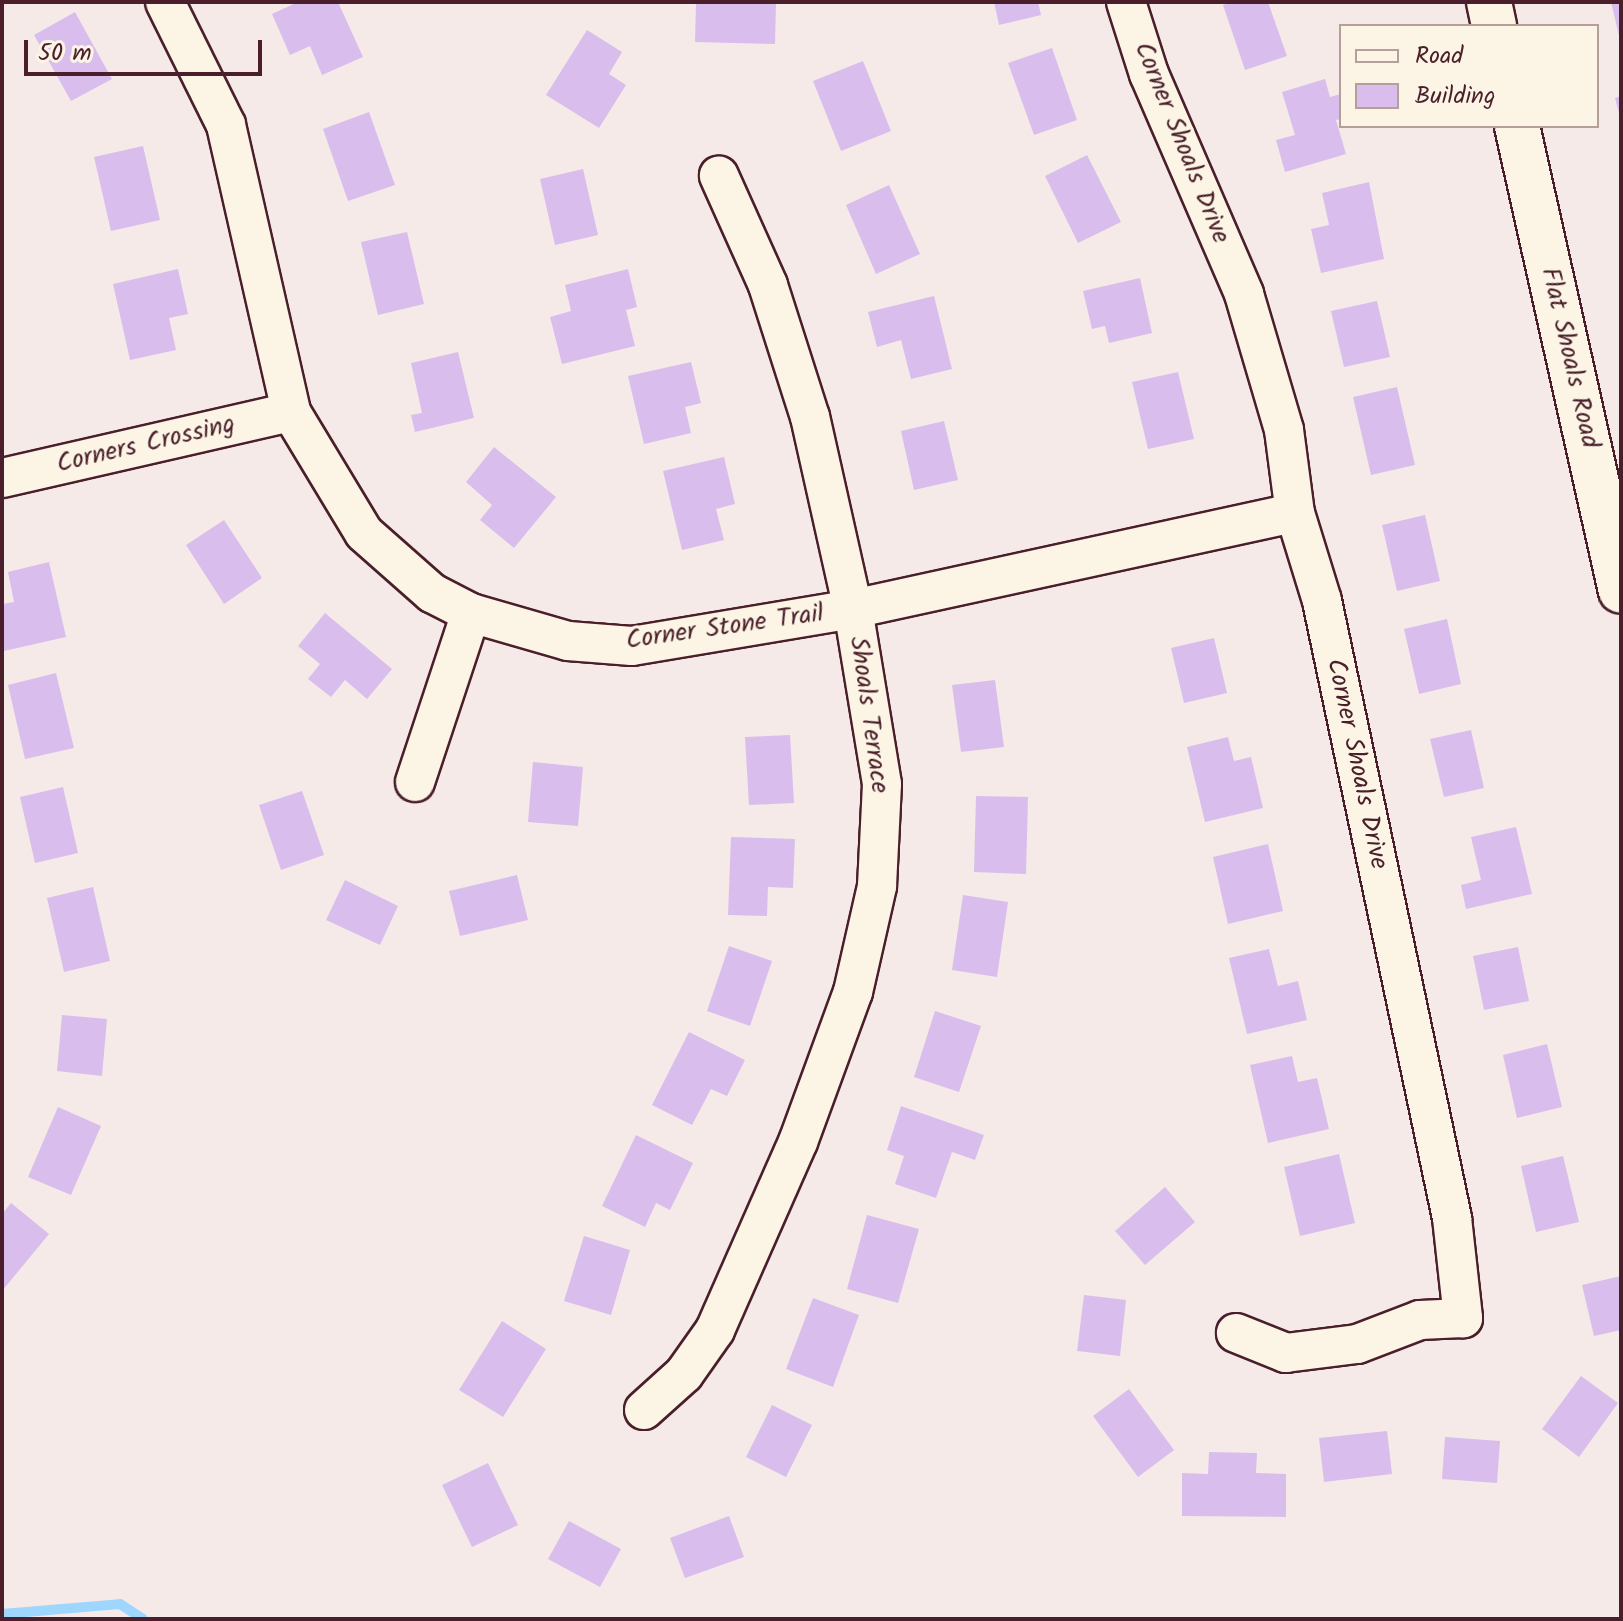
<!DOCTYPE html>
<style>
body{margin:0}
#map{position:relative;width:1623px;height:1621px;overflow:hidden;background:#f5eae7;font-family:Kalam,sans-serif}
div>[style]{position:absolute}
.stream>*{height:10px;margin:-5px;padding:0 5px;transform-origin:5px;border-radius:5px;background:#9fd6fe}
.building>*{inset:0;background:#d9beed}
.roads{filter:drop-shadow(2px 0 #4a1f2b) drop-shadow(-2px 0 #4a1f2b) drop-shadow(0 2px #4a1f2b) drop-shadow(0 -2px #4a1f2b)}
.minor>*{height:38px;margin:-19px;padding:0 19px;transform-origin:19px;border-radius:19px;background:#fcf5e5}
.major>*{height:44px;margin:-22px;padding:0 22px;transform-origin:22px;border-radius:22px;background:#fcf5e5}
span{translate:-50% -50%;white-space:nowrap;text-align:center;line-height:1.15;-webkit-text-stroke:6px #fcf5e5;paint-order:stroke}
.street-label{font-size:26px;color:#4a1f2b}
.frame{position:absolute;inset:0;border:4px solid #4a1f2b;pointer-events:none}
.legend{position:absolute;left:1339px;top:24px;width:260px;height:104px;box-sizing:border-box;background:#fcf5e5;border:2px solid #b59f9b;margin:0;padding:10px 14px;list-style:none;font-size:24px;color:#4a1f2b}
.legend li{display:flex;align-items:center;gap:16px;height:40px}
.legend b{width:40px;border:2px solid #b59f9b}
.scale{position:absolute;left:24px;top:40px;width:238px;height:36px;box-sizing:border-box;border:4px solid #4a1f2b;border-top:0;padding-left:10px;font-size:24px;line-height:28px;white-space:nowrap;color:#4a1f2b;-webkit-text-stroke:6px #fcf5e5;paint-order:stroke}
</style>
<div id="map">
<div class="stream">
<i style="left:2px;top:1614px;width:118px;rotate:-4.8deg"></i>
<i style="left:120px;top:1604px;width:27px;rotate:33deg"></i>
</div>
<div class="building">
<i style="clip-path:polygon(298px 2px,338px 2px,363px 57px,322px 75px,310px 46px,290px 55px,272px 14px)"></i>
<i style="clip-path:polygon(696px 2px,776px 2px,775px 44px,695px 42px)"></i>
<i style="clip-path:polygon(994px 2px,1038px 2px,1041px 15px,999px 25px)"></i>
<i style="clip-path:polygon(1232px 2px,1268px 2px,1287px 56px,1245px 70px,1223px 5px)"></i>
<i style="clip-path:polygon(1611px 2px,1621px 2px,1621px 40px,1620px 40px)"></i>
<i style="clip-path:polygon(75px 12px,112px 79px,71px 101px,34px 35px)"></i>
<i style="clip-path:polygon(587px 30px,622px 52px,609px 74px,626px 85px,599px 128px,546px 95px)"></i>
<i style="clip-path:polygon(1052px 48px,1077px 120px,1034px 135px,1008px 63px)"></i>
<i style="clip-path:polygon(863px 61px,891px 131px,841px 151px,813px 81px)"></i>
<i style="clip-path:polygon(1325px 79px,1330px 97px,1341px 94px,1341px 119px,1336px 120px,1346px 154px,1285px 172px,1276px 140px,1295px 135px,1282px 92px)"></i>
<i style="clip-path:polygon(1621px 96px,1621px 117px,1620px 117px,1615px 98px)"></i>
<i style="clip-path:polygon(369px 112px,395px 185px,348px 201px,323px 129px)"></i>
<i style="clip-path:polygon(143px 146px,160px 220px,111px 231px,94px 157px)"></i>
<i style="clip-path:polygon(1087px 155px,1121px 222px,1078px 243px,1045px 176px)"></i>
<i style="clip-path:polygon(583px 169px,598px 235px,555px 245px,540px 179px)"></i>
<i style="clip-path:polygon(1369px 182px,1384px 259px,1321px 273px,1311px 229px,1329px 225px,1322px 193px)"></i>
<i style="clip-path:polygon(889px 185px,920px 254px,876px 274px,846px 205px)"></i>
<i style="clip-path:polygon(407px 232px,424px 304px,378px 315px,361px 242px)"></i>
<i style="clip-path:polygon(178px 269px,188px 314px,169px 318px,176px 350px,130px 360px,113px 284px)"></i>
<i style="clip-path:polygon(628px 269px,637px 307px,626px 310px,635px 346px,562px 364px,550px 317px,571px 311px,565px 285px)"></i>
<i style="clip-path:polygon(1140px 278px,1152px 333px,1109px 343px,1105px 326px,1092px 329px,1083px 291px)"></i>
<i style="clip-path:polygon(934px 296px,952px 369px,911px 379px,901px 340px,877px 347px,868px 312px)"></i>
<i style="clip-path:polygon(1377px 301px,1390px 357px,1344px 367px,1331px 311px)"></i>
<i style="clip-path:polygon(458px 352px,474px 418px,415px 432px,411px 415px,422px 413px,411px 363px)"></i>
<i style="clip-path:polygon(691px 362px,701px 403px,685px 407px,691px 433px,644px 444px,628px 376px)"></i>
<i style="clip-path:polygon(1178px 372px,1194px 439px,1148px 449px,1132px 382px)"></i>
<i style="clip-path:polygon(1397px 387px,1415px 465px,1371px 475px,1353px 397px)"></i>
<i style="clip-path:polygon(944px 421px,958px 480px,914px 490px,901px 431px)"></i>
<i style="clip-path:polygon(494px 447px,556px 497px,514px 548px,480px 520px,492px 505px,466px 482px)"></i>
<i style="clip-path:polygon(724px 457px,735px 504px,716px 509px,724px 540px,682px 550px,663px 471px)"></i>
<i style="clip-path:polygon(1425px 515px,1440px 581px,1397px 591px,1382px 525px)"></i>
<i style="clip-path:polygon(224px 520px,262px 578px,224px 604px,186px 545px)"></i>
<i style="clip-path:polygon(49px 562px,66px 637px,4px 651px,2px 604px,14px 602px,8px 572px)"></i>
<i style="clip-path:polygon(325px 613px,392px 669px,367px 699px,345px 680px,331px 697px,308px 679px,320px 664px,298px 646px)"></i>
<i style="clip-path:polygon(1447px 619px,1461px 684px,1419px 694px,1404px 629px)"></i>
<i style="clip-path:polygon(1214px 638px,1227px 693px,1184px 703px,1171px 648px)"></i>
<i style="clip-path:polygon(56px 673px,74px 748px,25px 759px,8px 685px)"></i>
<i style="clip-path:polygon(995px 680px,1004px 747px,961px 752px,952px 685px)"></i>
<i style="clip-path:polygon(1471px 730px,1484px 788px,1444px 797px,1430px 739px)"></i>
<i style="clip-path:polygon(790px 735px,794px 803px,749px 805px,745px 737px)"></i>
<i style="clip-path:polygon(1228px 737px,1234px 761px,1251px 757px,1263px 808px,1205px 822px,1187px 747px)"></i>
<i style="clip-path:polygon(533px 762px,583px 767px,578px 826px,528px 822px)"></i>
<i style="clip-path:polygon(63px 787px,78px 853px,35px 863px,20px 797px)"></i>
<i style="clip-path:polygon(302px 791px,324px 855px,281px 870px,259px 805px)"></i>
<i style="clip-path:polygon(976px 796px,1028px 797px,1026px 874px,974px 872px)"></i>
<i style="clip-path:polygon(1516px 827px,1532px 894px,1466px 909px,1461px 885px,1481px 880px,1471px 837px)"></i>
<i style="clip-path:polygon(731px 837px,795px 839px,793px 888px,768px 887px,767px 916px,728px 915px)"></i>
<i style="clip-path:polygon(1268px 844px,1283px 911px,1228px 924px,1213px 857px)"></i>
<i style="clip-path:polygon(517px 875px,528px 920px,460px 936px,449px 891px)"></i>
<i style="clip-path:polygon(345px 880px,398px 906px,380px 945px,326px 920px)"></i>
<i style="clip-path:polygon(93px 887px,110px 961px,64px 972px,47px 898px)"></i>
<i style="clip-path:polygon(963px 895px,1008px 902px,997px 977px,952px 970px)"></i>
<i style="clip-path:polygon(729px 946px,772px 961px,750px 1026px,707px 1011px)"></i>
<i style="clip-path:polygon(1518px 947px,1529px 1001px,1484px 1010px,1473px 956px)"></i>
<i style="clip-path:polygon(1269px 949px,1278px 986px,1298px 981px,1307px 1020px,1247px 1034px,1229px 958px)"></i>
<i style="clip-path:polygon(935px 1011px,981px 1026px,959px 1092px,914px 1077px)"></i>
<i style="clip-path:polygon(62px 1015px,107px 1019px,102px 1076px,57px 1071px)"></i>
<i style="clip-path:polygon(689px 1032px,745px 1060px,727px 1096px,711px 1089px,692px 1125px,652px 1105px)"></i>
<i style="clip-path:polygon(1547px 1044px,1562px 1107px,1517px 1118px,1503px 1055px)"></i>
<i style="clip-path:polygon(1292px 1056px,1298px 1082px,1317px 1078px,1329px 1129px,1268px 1143px,1250px 1065px)"></i>
<i style="clip-path:polygon(901px 1106px,984px 1135px,975px 1160px,952px 1152px,936px 1198px,895px 1184px,904px 1156px,887px 1150px)"></i>
<i style="clip-path:polygon(58px 1107px,101px 1126px,71px 1195px,28px 1177px)"></i>
<i style="clip-path:polygon(636px 1135px,693px 1163px,670px 1210px,656px 1203px,645px 1227px,602px 1206px)"></i>
<i style="clip-path:polygon(1339px 1154px,1355px 1223px,1300px 1236px,1284px 1167px)"></i>
<i style="clip-path:polygon(1563px 1156px,1579px 1222px,1536px 1232px,1521px 1166px)"></i>
<i style="clip-path:polygon(1165px 1187px,1195px 1222px,1145px 1265px,1115px 1231px)"></i>
<i style="clip-path:polygon(11px 1203px,49px 1234px,2px 1291px,2px 1214px)"></i>
<i style="clip-path:polygon(867px 1215px,919px 1229px,898px 1303px,847px 1289px)"></i>
<i style="clip-path:polygon(584px 1236px,630px 1250px,611px 1315px,564px 1301px)"></i>
<i style="clip-path:polygon(1621px 1276px,1621px 1330px,1594px 1336px,1582px 1285px)"></i>
<i style="clip-path:polygon(1084px 1295px,1126px 1300px,1120px 1356px,1077px 1351px)"></i>
<i style="clip-path:polygon(813px 1298px,859px 1315px,833px 1387px,786px 1369px)"></i>
<i style="clip-path:polygon(502px 1321px,546px 1349px,503px 1417px,459px 1390px)"></i>
<i style="clip-path:polygon(1581px 1376px,1618px 1403px,1579px 1457px,1542px 1429px)"></i>
<i style="clip-path:polygon(1129px 1389px,1174px 1450px,1138px 1477px,1093px 1416px)"></i>
<i style="clip-path:polygon(772px 1405px,812px 1425px,786px 1477px,746px 1457px)"></i>
<i style="clip-path:polygon(1387px 1431px,1392px 1474px,1324px 1482px,1319px 1438px)"></i>
<i style="clip-path:polygon(1445px 1437px,1500px 1441px,1497px 1483px,1442px 1479px)"></i>
<i style="clip-path:polygon(1209px 1452px,1257px 1453px,1256px 1473px,1286px 1474px,1286px 1517px,1182px 1516px,1182px 1473px,1208px 1474px)"></i>
<i style="clip-path:polygon(488px 1463px,518px 1525px,472px 1547px,442px 1485px)"></i>
<i style="clip-path:polygon(729px 1516px,744px 1557px,685px 1578px,670px 1538px)"></i>
<i style="clip-path:polygon(569px 1521px,621px 1549px,600px 1587px,548px 1559px)"></i>
</div>
<div class="roads">
<div class="minor">
<i style="left:165px;top:2px;width:137px;rotate:63.6deg"></i>
<i style="left:226px;top:125px;width:294px;rotate:77.2deg"></i>
<i style="left:291px;top:412px;width:141px;rotate:58.9deg"></i>
<i style="left:364px;top:533px;width:91px;rotate:41.4deg"></i>
<i style="left:432px;top:593px;width:44px;rotate:27.1deg"></i>
<i style="left:471px;top:613px;width:101px;rotate:16.1deg"></i>
<i style="left:568px;top:641px;width:64px;rotate:4.5deg"></i>
<i style="left:632px;top:646px;width:224px;rotate:-9.5deg"></i>
<i style="left:853px;top:609px;width:452px;rotate:-12.3deg"></i>
<i style="left:1126px;top:2px;width:76px;rotate:72.3deg"></i>
<i style="left:1149px;top:74px;width:240px;rotate:66.6deg"></i>
<i style="left:1244px;top:294px;width:142px;rotate:73.6deg"></i>
<i style="left:1284px;top:430px;width:84px;rotate:82.5deg"></i>
<i style="left:1295px;top:513px;width:92px;rotate:72.9deg"></i>
<i style="left:1322px;top:601px;width:631px;rotate:78.1deg"></i>
<i style="left:1452px;top:1218px;width:101px;rotate:83.7deg"></i>
<i style="left:1463px;top:1318px;width:43px;rotate:177.3deg"></i>
<i style="left:1420px;top:1320px;width:67px;rotate:159.1deg"></i>
<i style="left:1357px;top:1344px;width:72px;rotate:172.8deg"></i>
<i style="left:1286px;top:1353px;width:54px;rotate:-158.2deg"></i>
<i style="left:2px;top:478px;width:296px;rotate:-12.9deg"></i>
<i style="left:415px;top:782px;width:178px;rotate:-71.7deg"></i>
<i style="left:644px;top:1410px;width:54px;rotate:-42deg"></i>
<i style="left:684px;top:1374px;width:54px;rotate:-54.8deg"></i>
<i style="left:715px;top:1330px;width:206px;rotate:-66.2deg"></i>
<i style="left:798px;top:1142px;width:160px;rotate:-69.9deg"></i>
<i style="left:853px;top:992px;width:109px;rotate:-77.2deg"></i>
<i style="left:877px;top:886px;width:102px;rotate:-87.2deg"></i>
<i style="left:882px;top:784px;width:177px;rotate:-99.4deg"></i>
<i style="left:853px;top:609px;width:197px;rotate:-102.6deg"></i>
<i style="left:810px;top:417px;width:139px;rotate:-107.7deg"></i>
<i style="left:768px;top:285px;width:120px;rotate:-114.2deg"></i>
</div>
<div class="major">
<i style="left:1489px;top:2px;width:25px;rotate:78deg"></i>
<i style="left:1517px;top:126px;width:476px;rotate:77.4deg"></i>
</div>
</div>
<div class="street-label">
<span style="left:1181px;top:143px;rotate:68deg">Corner Shoals Drive</span>
<span style="left:1569px;top:358px;rotate:77deg">Flat Shoals Road</span>
<span style="left:146px;top:445px;rotate:-13deg">Corners Crossing</span>
<span style="left:725px;top:628px;rotate:-8deg">Corner Stone Trail</span>
<span style="left:868px;top:715px;rotate:82deg">Shoals Terrace</span>
<span style="left:1356px;top:764px;rotate:78deg">Corner Shoals Drive</span>
</div>
<div class="frame"></div>
<ul class="legend">
<li><b style="height:10px;background:#fcf5e5"></b>Road</li>
<li><b style="height:22px;background:#d9beed"></b>Building</li>
</ul>
<div class="scale">50 m</div>
</div>
